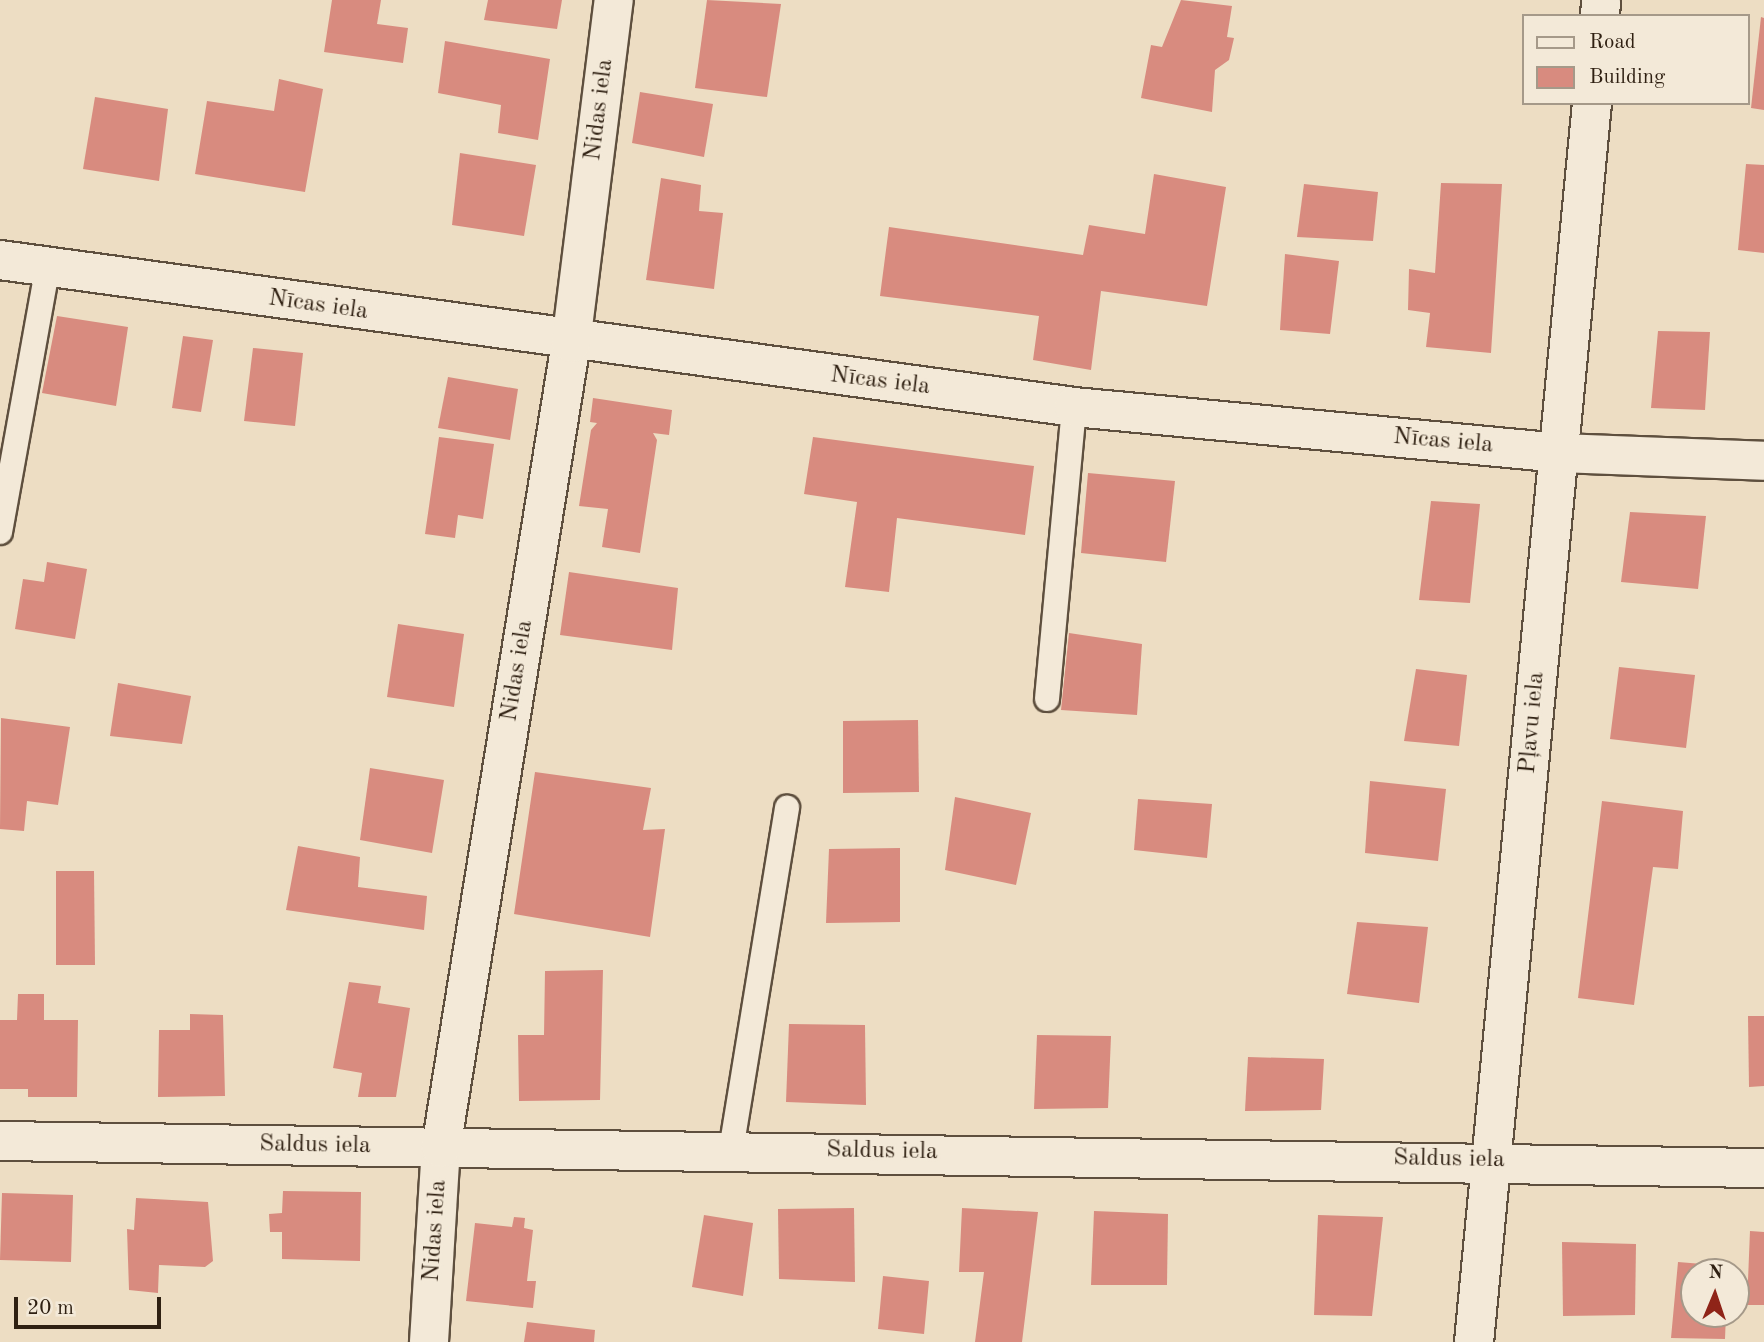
<!DOCTYPE html>
<meta charset="utf-8">
<style>
body{margin:0}
#map{position:relative;width:1764px;height:1342px;overflow:hidden;background:#edddc3;font-family:"Old Standard TT",serif}
div>[style]{position:absolute}
.building>*{inset:0;background:#d88b7f}
.roads{filter:drop-shadow(2px 0 #5e4f3e) drop-shadow(-2px 0 #5e4f3e) drop-shadow(0 2px #5e4f3e) drop-shadow(0 -2px #5e4f3e)}
.service>*{height:24px;margin:-12px;padding:0 12px;transform-origin:12px;border-radius:12px;background:#f3e9d8}
.minor>*{height:38px;margin:-19px;padding:0 19px;transform-origin:19px;border-radius:19px;background:#f3e9d8}
span{translate:-50% -50%;white-space:nowrap;text-align:center;line-height:1.15;-webkit-text-stroke:5px #f3e9d8;paint-order:stroke}
.street-label{font-size:24px;color:#2f2012}
.legend{position:absolute;left:1522px;top:14px;width:228px;height:91px;box-sizing:border-box;background:#f3e9d8;border:2px solid #a59989;margin:0;padding:9px 12px;list-style:none;font-size:21px;color:#2f2012}
.legend li{display:flex;align-items:center;gap:14px;height:35px}
.legend b{width:35px;border:2px solid #a59989}
.north{position:absolute;left:1680px;top:1258px;width:70px;height:70px;box-sizing:border-box;background:#f3e9d8;border:2px solid #a59989;border-radius:50%;rotate:2deg;font-size:19px;font-weight:700;line-height:28px;text-align:center;color:#2f2012}
.north::after{content:'';display:block;margin:auto;width:24px;height:32px;background:#8f2418;clip-path:polygon(50% 0,100% 100%,50% 72%,0 100%)}
.scale{position:absolute;left:14px;top:1297px;width:147px;height:32px;box-sizing:border-box;border:4px solid #2f2012;border-top:0;padding-left:9px;font-size:21px;line-height:24px;white-space:nowrap;color:#2f2012;-webkit-text-stroke:5px #f3e9d8;paint-order:stroke}
</style>
<div id="map">
<div class="building">
<i style="clip-path:polygon(332px 0,381px 0,377px 24px,408px 28px,403px 63px,324px 52px)"></i>
<i style="clip-path:polygon(488px 0,562px 0,557px 29px,484px 20px)"></i>
<i style="clip-path:polygon(707px 0,781px 4px,767px 97px,695px 88px)"></i>
<i style="clip-path:polygon(1181px 0,1232px 6px,1227px 37px,1234px 38px,1229px 60px,1215px 70px,1212px 112px,1141px 98px,1151px 45px,1162px 47px)"></i>
<i style="clip-path:polygon(1761px 17px,1764px 18px,1764px 110px,1751px 108px)"></i>
<i style="clip-path:polygon(445px 41px,550px 59px,538px 140px,498px 133px,501px 105px,438px 93px)"></i>
<i style="clip-path:polygon(279px 79px,323px 89px,305px 192px,195px 174px,207px 101px,274px 111px)"></i>
<i style="clip-path:polygon(640px 92px,713px 104px,704px 157px,632px 143px)"></i>
<i style="clip-path:polygon(95px 97px,168px 109px,159px 181px,83px 169px)"></i>
<i style="clip-path:polygon(460px 153px,536px 165px,524px 236px,452px 225px)"></i>
<i style="clip-path:polygon(1746px 164px,1764px 165px,1764px 253px,1738px 250px)"></i>
<i style="clip-path:polygon(1154px 174px,1226px 187px,1207px 306px,1101px 291px,1091px 370px,1033px 360px,1039px 316px,880px 296px,889px 227px,1083px 255px,1089px 225px,1145px 234px)"></i>
<i style="clip-path:polygon(661px 178px,701px 185px,699px 211px,723px 213px,714px 289px,646px 280px)"></i>
<i style="clip-path:polygon(1441px 183px,1502px 184px,1491px 353px,1426px 347px,1430px 313px,1408px 310px,1409px 269px,1435px 273px)"></i>
<i style="clip-path:polygon(1304px 184px,1378px 192px,1373px 241px,1297px 237px)"></i>
<i style="clip-path:polygon(1285px 254px,1339px 261px,1330px 334px,1280px 330px)"></i>
<i style="clip-path:polygon(57px 316px,128px 327px,116px 406px,42px 393px)"></i>
<i style="clip-path:polygon(1658px 331px,1710px 332px,1705px 410px,1651px 408px)"></i>
<i style="clip-path:polygon(183px 336px,213px 340px,201px 412px,172px 408px)"></i>
<i style="clip-path:polygon(253px 348px,303px 353px,295px 426px,244px 421px)"></i>
<i style="clip-path:polygon(448px 377px,518px 389px,510px 440px,438px 428px)"></i>
<i style="clip-path:polygon(593px 398px,672px 410px,669px 435px,653px 433px,657px 440px,640px 553px,602px 547px,608px 509px,579px 506px,591px 430px,597px 423px,590px 422px)"></i>
<i style="clip-path:polygon(439px 437px,494px 444px,483px 519px,458px 515px,455px 538px,425px 534px)"></i>
<i style="clip-path:polygon(813px 437px,1034px 466px,1025px 535px,897px 518px,889px 592px,845px 587px,857px 502px,804px 494px)"></i>
<i style="clip-path:polygon(1088px 473px,1175px 481px,1166px 562px,1081px 553px)"></i>
<i style="clip-path:polygon(1431px 501px,1480px 504px,1470px 603px,1419px 600px)"></i>
<i style="clip-path:polygon(1630px 512px,1706px 516px,1698px 589px,1621px 582px)"></i>
<i style="clip-path:polygon(47px 562px,87px 569px,75px 639px,15px 629px,23px 579px,44px 582px)"></i>
<i style="clip-path:polygon(569px 572px,678px 588px,672px 650px,560px 635px)"></i>
<i style="clip-path:polygon(398px 624px,464px 634px,454px 707px,387px 697px)"></i>
<i style="clip-path:polygon(1069px 633px,1142px 644px,1137px 715px,1061px 710px)"></i>
<i style="clip-path:polygon(1619px 667px,1695px 675px,1686px 748px,1610px 739px)"></i>
<i style="clip-path:polygon(1416px 669px,1467px 675px,1459px 746px,1404px 741px)"></i>
<i style="clip-path:polygon(118px 683px,191px 696px,182px 744px,110px 736px)"></i>
<i style="clip-path:polygon(1px 718px,70px 727px,58px 805px,27px 801px,24px 831px,0 829px)"></i>
<i style="clip-path:polygon(918px 720px,919px 792px,843px 793px,843px 721px)"></i>
<i style="clip-path:polygon(370px 768px,444px 780px,432px 853px,360px 840px)"></i>
<i style="clip-path:polygon(535px 772px,651px 788px,643px 830px,665px 829px,650px 937px,514px 914px)"></i>
<i style="clip-path:polygon(1370px 781px,1446px 789px,1438px 861px,1365px 853px)"></i>
<i style="clip-path:polygon(955px 797px,1031px 813px,1016px 885px,945px 870px)"></i>
<i style="clip-path:polygon(1138px 799px,1212px 804px,1207px 858px,1134px 850px)"></i>
<i style="clip-path:polygon(1602px 801px,1683px 811px,1678px 869px,1653px 867px,1634px 1005px,1578px 998px)"></i>
<i style="clip-path:polygon(298px 846px,360px 857px,358px 887px,427px 896px,424px 930px,286px 910px)"></i>
<i style="clip-path:polygon(900px 848px,900px 922px,826px 923px,829px 849px)"></i>
<i style="clip-path:polygon(56px 871px,94px 871px,95px 965px,56px 965px)"></i>
<i style="clip-path:polygon(1357px 922px,1428px 927px,1419px 1003px,1347px 994px)"></i>
<i style="clip-path:polygon(603px 970px,600px 1100px,519px 1101px,518px 1035px,544px 1035px,545px 971px)"></i>
<i style="clip-path:polygon(349px 982px,381px 986px,378px 1003px,410px 1008px,396px 1097px,358px 1097px,362px 1073px,333px 1068px)"></i>
<i style="clip-path:polygon(18px 994px,44px 994px,44px 1020px,78px 1020px,77px 1097px,28px 1097px,28px 1089px,0 1089px,0 1020px,17px 1020px)"></i>
<i style="clip-path:polygon(190px 1014px,223px 1015px,225px 1096px,158px 1097px,159px 1030px,190px 1030px)"></i>
<i style="clip-path:polygon(1748px 1016px,1764px 1016px,1764px 1086px,1749px 1087px)"></i>
<i style="clip-path:polygon(789px 1024px,865px 1025px,866px 1105px,786px 1102px)"></i>
<i style="clip-path:polygon(1037px 1035px,1111px 1036px,1108px 1108px,1034px 1109px)"></i>
<i style="clip-path:polygon(1248px 1057px,1324px 1059px,1321px 1110px,1245px 1111px)"></i>
<i style="clip-path:polygon(283px 1191px,361px 1192px,360px 1261px,282px 1259px,282px 1232px,270px 1232px,269px 1214px,282px 1213px)"></i>
<i style="clip-path:polygon(2px 1193px,73px 1195px,71px 1262px,0 1260px)"></i>
<i style="clip-path:polygon(136px 1198px,208px 1202px,213px 1261px,205px 1267px,159px 1265px,158px 1293px,129px 1290px,127px 1229px,134px 1230px)"></i>
<i style="clip-path:polygon(854px 1208px,855px 1282px,779px 1279px,778px 1209px)"></i>
<i style="clip-path:polygon(962px 1208px,1038px 1212px,1022px 1342px,975px 1342px,984px 1272px,959px 1272px)"></i>
<i style="clip-path:polygon(1094px 1211px,1168px 1214px,1167px 1285px,1091px 1285px)"></i>
<i style="clip-path:polygon(704px 1215px,753px 1223px,743px 1296px,692px 1287px)"></i>
<i style="clip-path:polygon(1318px 1215px,1383px 1217px,1372px 1316px,1314px 1315px)"></i>
<i style="clip-path:polygon(514px 1217px,525px 1218px,524px 1228px,533px 1230px,527px 1281px,536px 1281px,533px 1308px,466px 1301px,475px 1223px,512px 1227px)"></i>
<i style="clip-path:polygon(1750px 1231px,1764px 1232px,1764px 1305px,1747px 1305px)"></i>
<i style="clip-path:polygon(1562px 1242px,1636px 1244px,1635px 1315px,1563px 1316px)"></i>
<i style="clip-path:polygon(1678px 1262px,1727px 1266px,1726px 1272px,1694px 1272px,1694px 1314px,1726px 1314px,1725px 1339px,1671px 1338px)"></i>
<i style="clip-path:polygon(883px 1276px,929px 1281px,924px 1334px,878px 1329px)"></i>
<i style="clip-path:polygon(527px 1322px,595px 1330px,594px 1342px,524px 1342px)"></i>
</div>
<div class="roads">
<div class="service">
<i style="left:0;top:532px;width:270px;rotate:-79.8deg"></i>
<i style="left:1047px;top:699px;width:293px;rotate:-84.7deg"></i>
<i style="left:731px;top:1150px;width:347px;rotate:-80.7deg"></i>
</div>
<div class="minor">
<i style="left:1600px;top:16px;width:16px;rotate:-86deg"></i>
<i style="left:0;top:260px;width:1084px;rotate:7.79deg"></i>
<i style="left:1074px;top:407px;width:487px;rotate:5.4deg"></i>
<i style="left:1559px;top:453px;width:205px;rotate:2.2deg"></i>
<i style="left:0;top:1141px;width:1764px;rotate:0.88deg"></i>
<i style="left:429px;top:1342px;width:194px;rotate:-86.5deg"></i>
<i style="left:441px;top:1148px;width:815px;rotate:-80.83deg"></i>
<i style="left:571px;top:343px;width:346px;rotate:-82.9deg"></i>
<i style="left:1474px;top:1342px;width:1245px;rotate:-84.56deg"></i>
</div>
</div>
<div class="street-label">
<span style="left:600px;top:110px;rotate:-83deg">Nidas iela</span>
<span style="left:318px;top:306px;rotate:8deg">Nīcas iela</span>
<span style="left:880px;top:382px;rotate:7deg">Nīcas iela</span>
<span style="left:1443px;top:442px;rotate:5deg">Nīcas iela</span>
<span style="left:518px;top:671px;rotate:-81deg">Nidas iela</span>
<span style="left:1533px;top:723px;rotate:-85deg">Pļavu iela</span>
<span style="left:315px;top:1146px;rotate:1deg">Saldus iela</span>
<span style="left:882px;top:1152px;rotate:1deg">Saldus iela</span>
<span style="left:1449px;top:1160px;rotate:1deg">Saldus iela</span>
<span style="left:436px;top:1231px;rotate:-86deg">Nidas iela</span>
</div>
<ul class="legend">
<li><b style="height:9px;background:#f3e9d8"></b>Road</li>
<li><b style="height:19px;background:#d88b7f"></b>Building</li>
</ul>
<div class="north">N</div>
<div class="scale">20 m</div>
</div>
